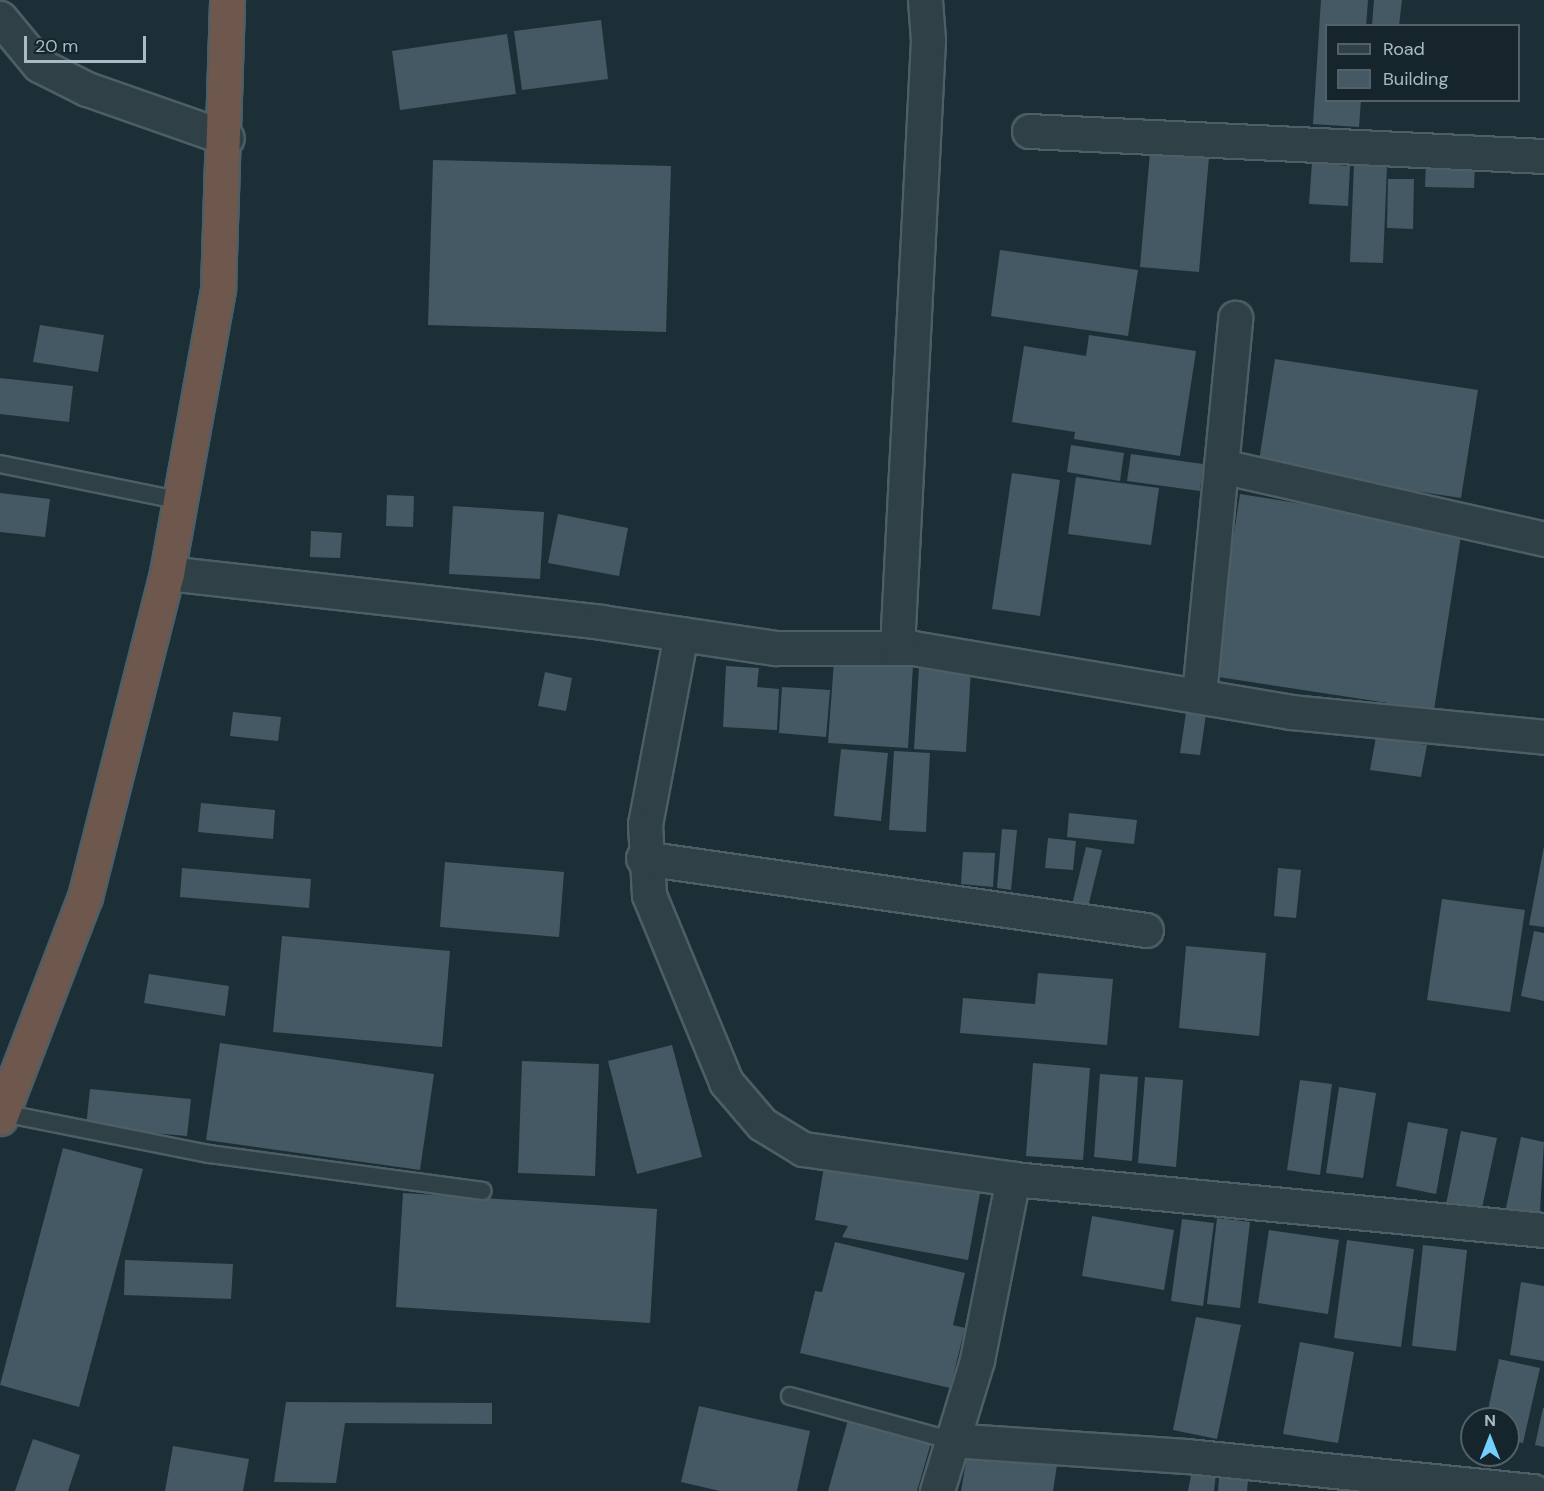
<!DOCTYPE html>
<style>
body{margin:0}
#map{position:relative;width:1544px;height:1491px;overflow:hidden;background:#1c2f37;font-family:"DM Sans",sans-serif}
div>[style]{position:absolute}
.building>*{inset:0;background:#445963}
.roads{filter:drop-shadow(2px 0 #4d5e65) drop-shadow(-2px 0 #4d5e65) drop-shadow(0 2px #4d5e65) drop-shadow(0 -2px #4d5e65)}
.lane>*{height:16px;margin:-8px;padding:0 8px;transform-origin:8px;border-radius:8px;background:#304047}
.street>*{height:33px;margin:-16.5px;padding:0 16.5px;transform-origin:16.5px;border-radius:16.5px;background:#304047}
.highway>*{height:33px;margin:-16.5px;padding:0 16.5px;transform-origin:16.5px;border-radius:16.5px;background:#6e574c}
span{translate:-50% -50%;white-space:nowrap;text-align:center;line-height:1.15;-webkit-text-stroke:4.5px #16242b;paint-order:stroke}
.legend{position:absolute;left:1325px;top:24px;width:195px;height:78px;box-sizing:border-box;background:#16242b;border:2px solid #516069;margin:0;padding:8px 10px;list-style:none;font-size:18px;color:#a9bbc5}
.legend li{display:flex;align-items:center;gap:12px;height:30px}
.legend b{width:30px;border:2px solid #516069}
.north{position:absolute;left:1460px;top:1407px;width:60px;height:60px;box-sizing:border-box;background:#16242b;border:2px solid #516069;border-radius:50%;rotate:0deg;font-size:16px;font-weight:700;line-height:24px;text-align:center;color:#a9bbc5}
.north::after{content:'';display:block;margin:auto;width:21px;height:27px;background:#74cfff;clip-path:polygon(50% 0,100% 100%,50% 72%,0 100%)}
.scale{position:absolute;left:24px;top:36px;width:122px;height:27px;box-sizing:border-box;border:3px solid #a9bbc5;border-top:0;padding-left:8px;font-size:18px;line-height:21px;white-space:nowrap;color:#a9bbc5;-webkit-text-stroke:4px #16242b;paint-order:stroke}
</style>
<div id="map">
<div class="building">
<i style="clip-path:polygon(1321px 0,1368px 0,1366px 26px,1326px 26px,1326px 100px,1361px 100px,1359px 127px,1313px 124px)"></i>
<i style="clip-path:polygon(1374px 0,1402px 0,1399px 26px,1372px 25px)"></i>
<i style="clip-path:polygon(601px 20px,608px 79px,522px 90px,514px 31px)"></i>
<i style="clip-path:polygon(507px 34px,516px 94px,400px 110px,392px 51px)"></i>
<i style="clip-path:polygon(1150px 152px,1209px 157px,1199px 272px,1140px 267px)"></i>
<i style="clip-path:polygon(433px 160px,671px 166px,666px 332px,428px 325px)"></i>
<i style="clip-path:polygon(1426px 160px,1475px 162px,1474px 188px,1425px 187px)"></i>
<i style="clip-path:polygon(1312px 163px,1350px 166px,1348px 206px,1309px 204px)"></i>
<i style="clip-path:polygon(1354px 164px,1387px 166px,1383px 263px,1350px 262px)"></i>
<i style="clip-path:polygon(1388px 179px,1414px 179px,1413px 229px,1387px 228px)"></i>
<i style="clip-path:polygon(1000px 250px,1138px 270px,1128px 336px,991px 316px)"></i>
<i style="clip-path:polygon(40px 325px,104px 335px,98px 372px,33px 362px)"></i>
<i style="clip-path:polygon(1089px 335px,1196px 351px,1180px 456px,1074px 439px,1075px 432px,1012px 422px,1024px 346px,1086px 356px)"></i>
<i style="clip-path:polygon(1275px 359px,1478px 390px,1461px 498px,1258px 467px)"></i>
<i style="clip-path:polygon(0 378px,73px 386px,69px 422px,0 414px)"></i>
<i style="clip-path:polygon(1071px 445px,1124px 453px,1120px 481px,1067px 472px)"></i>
<i style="clip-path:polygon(1131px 454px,1203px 464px,1200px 491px,1127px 481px)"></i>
<i style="clip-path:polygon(1012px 473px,1060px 480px,1040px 616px,992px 609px)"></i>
<i style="clip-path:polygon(1076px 477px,1159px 488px,1151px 545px,1068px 534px)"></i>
<i style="clip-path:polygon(0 493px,50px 499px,45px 537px,0 532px)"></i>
<i style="clip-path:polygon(1240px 494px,1462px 529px,1434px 710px,1212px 676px)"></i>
<i style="clip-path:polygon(387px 495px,414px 496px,413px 527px,386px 526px)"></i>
<i style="clip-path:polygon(453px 506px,544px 512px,540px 579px,449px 574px)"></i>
<i style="clip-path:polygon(558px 514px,628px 528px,619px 576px,548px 563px)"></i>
<i style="clip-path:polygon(311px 531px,342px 533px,340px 558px,310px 557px)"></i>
<i style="clip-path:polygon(834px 661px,913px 666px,908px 748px,828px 743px)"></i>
<i style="clip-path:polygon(726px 666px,759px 668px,757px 687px,779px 689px,777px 730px,723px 727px)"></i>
<i style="clip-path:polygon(919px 667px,971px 670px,966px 752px,914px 749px)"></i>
<i style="clip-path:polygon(545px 672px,572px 678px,566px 711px,538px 706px)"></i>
<i style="clip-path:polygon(782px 687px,830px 690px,826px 737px,779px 733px)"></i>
<i style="clip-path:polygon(1187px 706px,1207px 708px,1200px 755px,1180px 753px)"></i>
<i style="clip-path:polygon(233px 712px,281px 717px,278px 741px,230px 736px)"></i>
<i style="clip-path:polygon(1376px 737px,1427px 745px,1421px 777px,1370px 770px)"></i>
<i style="clip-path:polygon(841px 749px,888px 753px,881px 821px,834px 816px)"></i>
<i style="clip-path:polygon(894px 751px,930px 753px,926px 832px,889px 830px)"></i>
<i style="clip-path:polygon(201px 803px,275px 810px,273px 839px,198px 832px)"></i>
<i style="clip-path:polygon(1069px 813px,1137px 820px,1134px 844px,1067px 837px)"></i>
<i style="clip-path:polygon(1002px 829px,1017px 830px,1011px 890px,997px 888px)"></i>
<i style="clip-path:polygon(1048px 838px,1076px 841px,1073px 870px,1045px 868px)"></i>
<i style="clip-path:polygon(1544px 846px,1544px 927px,1529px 925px)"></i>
<i style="clip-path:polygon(1086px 847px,1102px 850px,1089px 903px,1072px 905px)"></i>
<i style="clip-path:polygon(963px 852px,995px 853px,993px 887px,961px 884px)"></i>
<i style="clip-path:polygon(445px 862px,564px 872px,559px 937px,440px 927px)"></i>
<i style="clip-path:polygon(182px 868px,311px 879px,309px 908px,180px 897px)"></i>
<i style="clip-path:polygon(1278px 868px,1301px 870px,1296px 918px,1274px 916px)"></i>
<i style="clip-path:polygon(1442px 899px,1525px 910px,1510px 1012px,1427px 1000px)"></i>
<i style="clip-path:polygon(1534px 931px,1544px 933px,1544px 1001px,1521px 996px)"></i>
<i style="clip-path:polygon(282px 936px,450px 951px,442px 1047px,273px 1032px)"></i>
<i style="clip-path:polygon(1186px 946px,1266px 953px,1259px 1036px,1179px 1028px)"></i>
<i style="clip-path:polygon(1038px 973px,1113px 979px,1107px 1045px,960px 1033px,963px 998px,1035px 1004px)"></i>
<i style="clip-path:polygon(149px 974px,229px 986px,225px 1016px,144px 1003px)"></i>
<i style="clip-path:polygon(220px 1043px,434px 1074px,420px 1170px,206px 1140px)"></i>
<i style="clip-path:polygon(672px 1045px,702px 1157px,637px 1174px,608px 1061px)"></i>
<i style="clip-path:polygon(522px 1061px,599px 1064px,595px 1176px,518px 1173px)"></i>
<i style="clip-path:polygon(1033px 1063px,1090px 1068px,1083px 1160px,1026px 1156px)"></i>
<i style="clip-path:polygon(1100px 1074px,1138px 1077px,1132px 1161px,1094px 1157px)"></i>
<i style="clip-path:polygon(1145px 1077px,1183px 1080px,1176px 1167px,1138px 1163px)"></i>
<i style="clip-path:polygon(1300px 1080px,1332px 1084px,1320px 1175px,1287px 1170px)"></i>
<i style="clip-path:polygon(1339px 1087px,1376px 1093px,1363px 1178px,1326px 1173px)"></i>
<i style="clip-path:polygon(90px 1089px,191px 1099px,187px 1136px,86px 1127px)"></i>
<i style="clip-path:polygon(1408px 1122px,1448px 1129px,1436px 1194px,1396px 1186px)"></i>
<i style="clip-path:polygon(1461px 1131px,1497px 1138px,1479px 1222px,1444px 1214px)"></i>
<i style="clip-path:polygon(1521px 1137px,1544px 1142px,1539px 1229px,1503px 1222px)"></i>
<i style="clip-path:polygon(63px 1148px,143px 1169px,79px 1407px,0 1385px)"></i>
<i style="clip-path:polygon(825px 1161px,981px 1188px,968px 1260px,842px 1237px,848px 1226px,815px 1220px)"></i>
<i style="clip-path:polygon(403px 1193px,657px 1209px,650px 1323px,396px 1307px)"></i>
<i style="clip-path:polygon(1092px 1216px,1174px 1230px,1164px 1290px,1082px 1276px)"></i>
<i style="clip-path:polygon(1217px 1218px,1250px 1222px,1240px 1308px,1207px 1304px)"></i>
<i style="clip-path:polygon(1182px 1219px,1214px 1223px,1203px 1306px,1171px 1301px)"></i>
<i style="clip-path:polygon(1269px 1230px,1339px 1240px,1328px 1314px,1258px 1303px)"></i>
<i style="clip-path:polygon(1347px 1240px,1414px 1249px,1401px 1347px,1334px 1338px)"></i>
<i style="clip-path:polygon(835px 1242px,965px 1273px,953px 1325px,965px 1328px,950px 1388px,800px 1353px,815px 1291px,822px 1292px)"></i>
<i style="clip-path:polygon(1423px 1245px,1467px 1250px,1456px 1351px,1412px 1346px)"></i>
<i style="clip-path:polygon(125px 1260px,233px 1264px,231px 1299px,124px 1295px)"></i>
<i style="clip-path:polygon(1521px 1282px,1544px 1286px,1544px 1361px,1510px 1355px)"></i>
<i style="clip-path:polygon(1196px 1317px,1241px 1325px,1217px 1439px,1173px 1430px)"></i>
<i style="clip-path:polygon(1300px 1342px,1354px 1352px,1338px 1443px,1283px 1434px)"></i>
<i style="clip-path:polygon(1499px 1359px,1540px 1368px,1523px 1443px,1508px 1440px,1508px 1419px,1486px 1419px)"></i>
<i style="clip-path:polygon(286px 1402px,492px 1403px,492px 1424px,345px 1423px,336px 1483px,274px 1482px)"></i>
<i style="clip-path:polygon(699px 1406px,810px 1431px,797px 1491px,720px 1491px,681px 1482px)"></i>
<i style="clip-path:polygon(1543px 1408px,1544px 1408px,1544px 1447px,1535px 1445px)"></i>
<i style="clip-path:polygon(848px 1420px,931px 1443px,917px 1491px,828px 1491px)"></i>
<i style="clip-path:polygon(33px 1439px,80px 1455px,68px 1491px,15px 1491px)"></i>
<i style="clip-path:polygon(173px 1446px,249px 1459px,243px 1491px,165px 1491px)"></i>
<i style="clip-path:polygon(968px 1451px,1057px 1465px,1053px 1491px,961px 1491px)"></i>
<i style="clip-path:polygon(1220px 1467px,1249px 1470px,1247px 1491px,1218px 1491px)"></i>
<i style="clip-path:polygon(1192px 1470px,1216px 1474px,1214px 1491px,1188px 1491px)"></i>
</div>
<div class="roads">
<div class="lane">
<i style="left:0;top:464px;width:186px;rotate:11.5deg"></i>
<i style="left:2px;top:1113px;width:211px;rotate:11.2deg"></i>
<i style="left:209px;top:1154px;width:276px;rotate:7.7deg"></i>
<i style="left:790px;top:1396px;width:166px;rotate:15.4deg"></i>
</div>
<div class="street">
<i style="left:0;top:18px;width:61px;rotate:50.3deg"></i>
<i style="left:39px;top:65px;width:54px;rotate:26.6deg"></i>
<i style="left:87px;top:89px;width:148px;rotate:19.3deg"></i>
<i style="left:1029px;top:131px;width:516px;rotate:2.78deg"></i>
<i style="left:1221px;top:466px;width:331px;rotate:12.7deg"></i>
<i style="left:167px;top:573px;width:437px;rotate:6.4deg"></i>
<i style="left:601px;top:622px;width:177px;rotate:8.5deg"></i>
<i style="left:776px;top:648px;width:137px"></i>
<i style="left:913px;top:648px;width:383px;rotate:9.6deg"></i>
<i style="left:1291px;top:712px;width:254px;rotate:5.6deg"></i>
<i style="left:681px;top:634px;width:193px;rotate:100.7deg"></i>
<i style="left:645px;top:824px;width:71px;rotate:86.8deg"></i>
<i style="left:649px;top:895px;width:202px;rotate:67.6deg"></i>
<i style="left:726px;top:1082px;width:55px;rotate:49.4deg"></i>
<i style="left:762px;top:1124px;width:48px;rotate:31.4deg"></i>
<i style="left:803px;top:1149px;width:212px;rotate:8.1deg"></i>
<i style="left:1013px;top:1179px;width:533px;rotate:5.49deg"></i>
<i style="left:897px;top:648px;width:609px;rotate:-87.08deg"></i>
<i style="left:928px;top:40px;width:40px;rotate:-94.3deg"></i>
<i style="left:1199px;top:695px;width:379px;rotate:-84.5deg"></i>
<i style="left:643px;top:858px;width:508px;rotate:8.15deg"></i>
<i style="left:950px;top:1440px;width:238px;rotate:3.9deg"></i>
<i style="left:1187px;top:1456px;width:348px;rotate:5.8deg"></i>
<i style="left:937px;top:1491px;width:137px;rotate:-73deg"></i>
<i style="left:977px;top:1360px;width:185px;rotate:-78.8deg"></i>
</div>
<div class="highway">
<i style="left:0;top:1118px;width:237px;rotate:-69deg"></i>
<i style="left:85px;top:897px;width:334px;rotate:-75.8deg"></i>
<i style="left:167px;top:573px;width:289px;rotate:-79.8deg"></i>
<i style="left:218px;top:289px;width:289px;rotate:-88.2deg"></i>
</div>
</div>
<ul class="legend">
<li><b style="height:8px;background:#304047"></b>Road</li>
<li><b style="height:16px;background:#445963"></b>Building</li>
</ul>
<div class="north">N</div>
<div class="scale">20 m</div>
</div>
